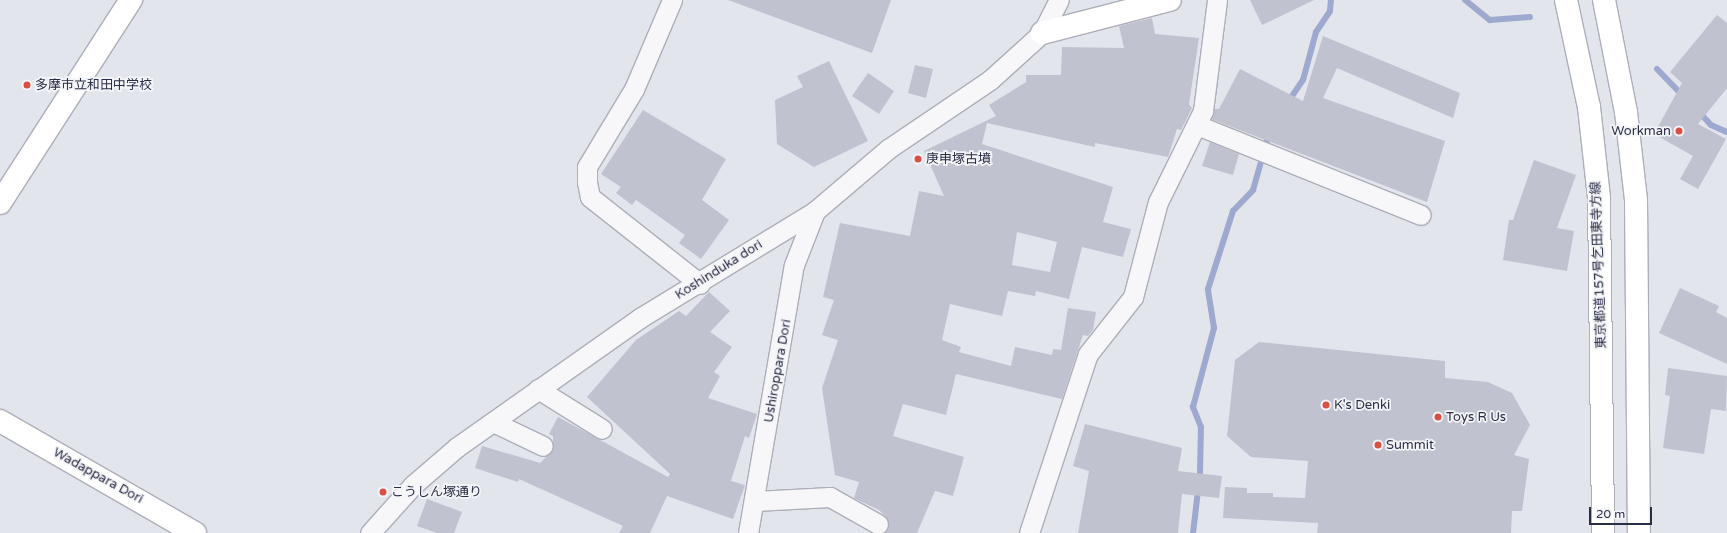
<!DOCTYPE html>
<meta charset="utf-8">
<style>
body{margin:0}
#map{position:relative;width:1727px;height:533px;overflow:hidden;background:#e3e5ec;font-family:"Varela Round","Noto Sans JP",sans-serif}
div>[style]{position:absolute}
.stream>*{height:6px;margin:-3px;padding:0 3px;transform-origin:3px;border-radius:3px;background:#9da9ce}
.building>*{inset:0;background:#c0c2cf}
.roads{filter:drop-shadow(1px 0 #acaeba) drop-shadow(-1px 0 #acaeba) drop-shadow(0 1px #acaeba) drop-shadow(0 -1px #acaeba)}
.street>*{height:19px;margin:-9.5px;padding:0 9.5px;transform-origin:9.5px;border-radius:9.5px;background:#f7f7fa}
.secondary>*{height:22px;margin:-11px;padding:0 11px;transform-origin:11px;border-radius:11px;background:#fff}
.dots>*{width:11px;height:11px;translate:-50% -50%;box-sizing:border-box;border:2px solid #f4f5f9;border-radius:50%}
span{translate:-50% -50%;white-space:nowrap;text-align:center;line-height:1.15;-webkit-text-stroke:3.5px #f4f5f9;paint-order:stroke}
.poi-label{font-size:13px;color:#2a2d46}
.left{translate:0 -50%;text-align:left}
.right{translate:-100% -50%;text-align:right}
.street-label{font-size:13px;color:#2a2d46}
.scale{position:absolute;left:1589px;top:507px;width:63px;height:18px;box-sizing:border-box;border:2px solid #2a2d46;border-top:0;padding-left:5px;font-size:12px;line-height:14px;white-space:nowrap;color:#2a2d46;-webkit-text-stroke:3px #f4f5f9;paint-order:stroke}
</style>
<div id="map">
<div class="stream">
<i style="left:1465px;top:0;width:32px;rotate:39deg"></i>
<i style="left:1490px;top:20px;width:40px;rotate:-4.3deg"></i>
<i style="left:1657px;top:69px;width:37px;rotate:46deg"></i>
<i style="left:1288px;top:102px;width:27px;rotate:-56deg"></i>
<i style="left:1303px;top:80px;width:50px;rotate:-74.8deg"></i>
<i style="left:1316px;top:32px;width:25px;rotate:-56deg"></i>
<i style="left:1330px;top:11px;width:11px;rotate:-85deg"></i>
<i style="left:1698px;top:111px;width:19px;rotate:47deg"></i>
<i style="left:1711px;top:125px;width:17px;rotate:24deg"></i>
<i style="left:1193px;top:533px;width:60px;rotate:-83.3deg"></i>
<i style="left:1200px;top:473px;width:46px;rotate:-88.8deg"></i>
<i style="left:1201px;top:427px;width:22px;rotate:-112deg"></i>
<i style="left:1193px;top:407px;width:82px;rotate:-75.1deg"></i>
<i style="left:1214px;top:328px;width:39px;rotate:-99deg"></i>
<i style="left:1208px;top:289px;width:82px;rotate:-72.2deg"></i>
<i style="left:1233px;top:211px;width:29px;rotate:-46deg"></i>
<i style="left:1253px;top:190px;width:58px;rotate:-74.1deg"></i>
</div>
<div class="building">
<i style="clip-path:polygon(728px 0,891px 0,872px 53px)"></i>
<i style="clip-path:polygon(1250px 0,1314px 0,1262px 25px)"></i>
<i style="clip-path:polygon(1717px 15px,1727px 23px,1727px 88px,1698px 124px,1726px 139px,1698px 189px,1680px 179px,1693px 156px,1654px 134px,1682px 83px,1670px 72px)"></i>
<i style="clip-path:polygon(evenodd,1152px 18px,1155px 34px,1199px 38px,1189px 104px,1192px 108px,1181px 130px,1177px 129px,1168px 157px,1095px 143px,1095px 147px,987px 123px,982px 144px,1113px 187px,1103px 222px,1131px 229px,1123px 257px,1082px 247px,1069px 299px,1036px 291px,1035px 296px,1008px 291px,1002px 316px,950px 304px,942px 340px,961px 347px,959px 352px,1011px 366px,1015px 347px,1052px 355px,1053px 349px,1061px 350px,1068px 308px,1096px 312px,1093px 330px,1088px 336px,1083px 335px,1062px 399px,956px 374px,946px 415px,903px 404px,893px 436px,964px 457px,953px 496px,935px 491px,917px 533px,884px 533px,889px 524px,887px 518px,879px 510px,854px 498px,859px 482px,835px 475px,822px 388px,838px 340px,822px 335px,834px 300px,823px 297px,840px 223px,910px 236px,919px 191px,944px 196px,924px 151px,996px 116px,989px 105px,1026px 82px,1026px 75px,1061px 75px,1062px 47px,1124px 48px,1119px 26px,1152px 18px,1017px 232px,1057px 242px,1050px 272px,1012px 265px,1017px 232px)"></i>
<i style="clip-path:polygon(1323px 36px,1460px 93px,1453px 118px,1337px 68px,1323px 98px,1445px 141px,1427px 202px,1211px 119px,1214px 109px,1219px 109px,1240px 69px,1303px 101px)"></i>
<i style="clip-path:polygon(829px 61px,868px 141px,814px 167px,777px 144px,775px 100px,803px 87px,797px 76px)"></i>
<i style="clip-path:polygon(915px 65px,933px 69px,926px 98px,908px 93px)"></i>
<i style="clip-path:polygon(868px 73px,894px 91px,879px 114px,852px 96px)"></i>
<i style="clip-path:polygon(643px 110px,726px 159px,702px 200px,729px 220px,701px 259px,679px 243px,685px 235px,636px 200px,632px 205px,616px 193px,621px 187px,601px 174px)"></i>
<i style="clip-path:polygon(1210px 142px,1239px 154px,1233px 175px,1202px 166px)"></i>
<i style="clip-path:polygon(1534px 160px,1576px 175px,1557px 228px,1574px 231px,1567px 271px,1503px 260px,1509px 220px,1513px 220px)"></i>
<i style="clip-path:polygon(1680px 288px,1719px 306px,1716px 312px,1727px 318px,1727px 364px,1659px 333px)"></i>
<i style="clip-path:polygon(709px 292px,730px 311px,710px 332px,732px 347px,714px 372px,720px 376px,708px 398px,757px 414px,749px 438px,745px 436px,731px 481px,745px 485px,733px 519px,667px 496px,650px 533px,619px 533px,623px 526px,519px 479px,518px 482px,475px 468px,482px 446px,540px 463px,553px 450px,553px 436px,549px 434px,558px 417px,668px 477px,670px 474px,587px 397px,636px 340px,679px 311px,686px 316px)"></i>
<i style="clip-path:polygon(1259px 342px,1445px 361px,1445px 378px,1488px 382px,1512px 393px,1530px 425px,1514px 455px,1529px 459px,1522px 511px,1512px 511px,1511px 533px,1317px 533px,1318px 523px,1223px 518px,1225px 487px,1247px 488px,1247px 493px,1273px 493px,1273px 497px,1305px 498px,1308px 461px,1251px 457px,1227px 436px,1235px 360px)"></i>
<i style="clip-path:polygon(1668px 368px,1727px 376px,1726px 411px,1711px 409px,1704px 454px,1663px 448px,1670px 396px,1665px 395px)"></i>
<i style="clip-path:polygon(1085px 424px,1182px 448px,1178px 471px,1222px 476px,1219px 498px,1182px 494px,1178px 533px,1078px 533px,1089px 471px,1073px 466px)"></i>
<i style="clip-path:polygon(427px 499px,462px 512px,454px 533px,437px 533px,417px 526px)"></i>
</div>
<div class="roads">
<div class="street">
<i style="left:672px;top:0;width:97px;rotate:113.1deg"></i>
<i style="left:634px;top:89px;width:91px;rotate:121.1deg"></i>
<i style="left:587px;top:167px;width:15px;rotate:90deg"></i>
<i style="left:587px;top:182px;width:15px;rotate:79deg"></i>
<i style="left:590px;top:197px;width:140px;rotate:38.3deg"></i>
<i style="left:1197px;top:125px;width:241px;rotate:21.9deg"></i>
<i style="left:538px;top:389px;width:75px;rotate:32deg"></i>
<i style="left:493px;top:422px;width:55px;rotate:25.6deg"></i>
<i style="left:755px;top:501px;width:75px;rotate:-3.1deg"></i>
<i style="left:830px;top:497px;width:55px;rotate:29.4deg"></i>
<i style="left:370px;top:533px;width:64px;rotate:-48.1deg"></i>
<i style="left:413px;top:485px;width:58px;rotate:-40.8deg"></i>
<i style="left:457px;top:447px;width:224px;rotate:-35.2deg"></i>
<i style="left:640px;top:318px;width:205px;rotate:-31.4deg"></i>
<i style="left:815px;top:211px;width:96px;rotate:-40.3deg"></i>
<i style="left:888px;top:149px;width:123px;rotate:-34.1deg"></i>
<i style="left:990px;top:80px;width:70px;rotate:-42.1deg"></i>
<i style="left:1042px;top:33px;width:37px;rotate:-63deg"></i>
<i style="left:748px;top:533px;width:272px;rotate:-80.3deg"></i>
<i style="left:794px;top:265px;width:58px;rotate:-68.7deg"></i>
<i style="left:1029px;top:533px;width:188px;rotate:-71.8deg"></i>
<i style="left:1088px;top:354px;width:73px;rotate:-51.7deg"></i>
<i style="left:1133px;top:297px;width:98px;rotate:-75.3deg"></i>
<i style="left:1158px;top:202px;width:102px;rotate:-63.7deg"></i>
<i style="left:1203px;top:111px;width:112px;rotate:-82.8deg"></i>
</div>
<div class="secondary">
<i style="left:1566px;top:0;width:109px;rotate:77.9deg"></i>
<i style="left:1589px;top:107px;width:92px;rotate:83.7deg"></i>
<i style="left:1599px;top:198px;width:335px;rotate:89.3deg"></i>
<i style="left:1604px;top:0;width:114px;rotate:78.9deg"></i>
<i style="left:1626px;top:112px;width:89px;rotate:83.5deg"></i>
<i style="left:1636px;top:200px;width:333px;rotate:89.5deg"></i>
<i style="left:1042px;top:33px;width:132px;rotate:-14.5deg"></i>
<i style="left:0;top:203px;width:242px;rotate:-57.2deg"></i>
<i style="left:0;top:421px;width:225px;rotate:29.9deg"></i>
</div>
</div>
<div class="dots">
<i style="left:27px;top:85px;background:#d65144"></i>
<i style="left:1679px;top:131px;background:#d65144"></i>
<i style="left:918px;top:159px;background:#d65144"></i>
<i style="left:1326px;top:405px;background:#d65144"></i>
<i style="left:1438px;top:417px;background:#d65144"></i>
<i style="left:1378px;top:445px;background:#d65144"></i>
<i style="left:383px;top:492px;background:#d65144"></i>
</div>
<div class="poi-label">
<span class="left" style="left:35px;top:85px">多摩市立和田中学校</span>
<span class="right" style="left:1671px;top:131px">Workman</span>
<span class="left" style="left:926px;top:159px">庚申塚古墳</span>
<span class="left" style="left:1334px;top:405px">K's Denki</span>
<span class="left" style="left:1446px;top:417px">Toys R Us</span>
<span class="left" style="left:1386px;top:445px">Summit</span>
<span class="left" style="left:391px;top:492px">こうしん塚通り</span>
</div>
<div class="street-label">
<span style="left:1599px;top:265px;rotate:-92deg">東京都道157号乞田東寺方線</span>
<span style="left:719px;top:270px;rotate:-32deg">Koshinduka dori</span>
<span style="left:778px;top:371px;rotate:-80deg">Ushiroppara Dori</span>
<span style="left:98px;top:476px;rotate:29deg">Wadappara Dori</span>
</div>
<div class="scale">20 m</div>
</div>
